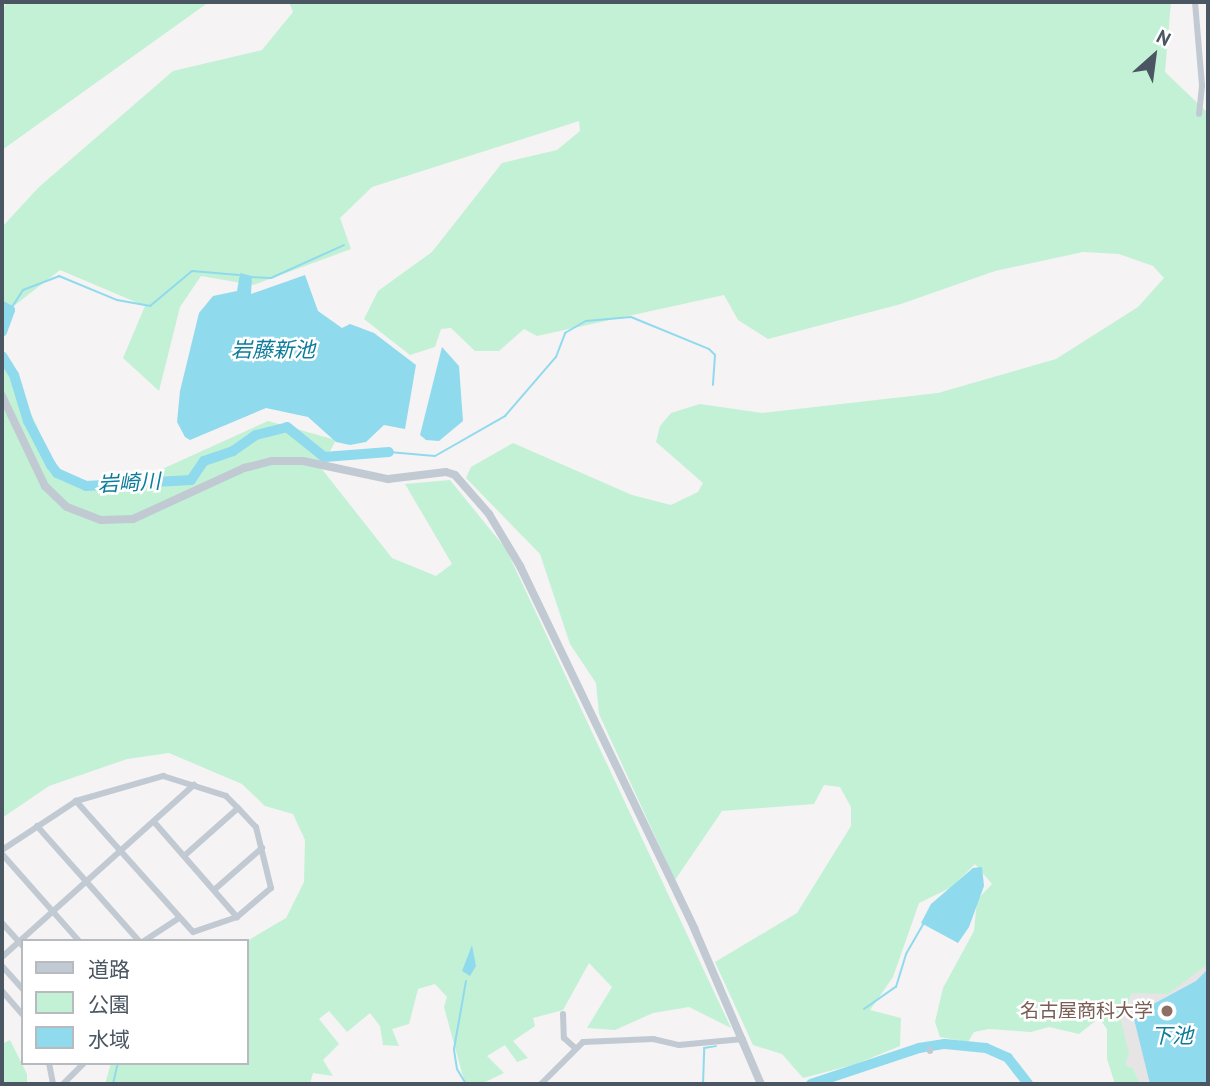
<!DOCTYPE html>
<meta charset="utf-8">
<style>
body{margin:0}
#map{position:relative;width:1210px;height:1086px;overflow:hidden;background:#f5f3f3;font-family:"PT Sans","Noto Sans JP",sans-serif}
div>[style]{position:absolute}
.education>*{inset:0;background:#e6e4e5}
.green>*{inset:0;background:#c3f1d5}
.water>*{inset:0;background:#90daee}
.stream>*{height:2px;margin:-1px;padding:0 1px;transform-origin:1px;border-radius:1px;background:#90daee}
.river>*{height:10px;margin:-5px;padding:0 5px;transform-origin:5px;border-radius:5px;background:#90daee}
.minor>*{height:6px;margin:-3px;padding:0 3px;transform-origin:3px;border-radius:3px;background:#c1cad2}
.tertiary>*{height:8px;margin:-4px;padding:0 4px;transform-origin:4px;border-radius:4px;background:#c1cad2}
.dots>*{width:19px;height:19px;translate:-50% -50%;box-sizing:border-box;border:4px solid #fff;border-radius:50%}
span{translate:-50% -50%;white-space:nowrap;text-align:center;line-height:1.15;-webkit-text-stroke:5px #fff;paint-order:stroke}
.education-label{font-size:19px;color:#785e54}
.right{translate:-100% -50%;text-align:right}
.water-label{font-size:21px;color:#0c7c9b;font-style:italic}
.frame{position:absolute;inset:0;border:4px solid #4a5661;pointer-events:none}
.legend{position:absolute;left:21px;top:939px;width:228px;height:126px;box-sizing:border-box;background:#fff;border:2px solid #b7bbc0;margin:0;padding:9px 12px;list-style:none;font-size:21px;color:#4a5661}
.legend li{display:flex;align-items:center;gap:14px;height:35px}
.legend b{width:35px;border:2px solid #b7bbc0}
.north{position:absolute;left:1119px;top:21px;width:70px;height:70px;-webkit-text-stroke:5px #fff;paint-order:stroke;rotate:28deg;font-size:19px;font-weight:700;line-height:28px;text-align:center;color:#4a5661}
.north::after{content:'';display:block;margin:auto;width:24px;height:32px;background:#4a5661;clip-path:polygon(50% 0,100% 100%,50% 72%,0 100%)}
</style>
<div id="map">
<div class="education">
<i style="clip-path:polygon(1208px 955px,1208px 1084px,1140px 1084px,1133px 1068px,1125px 1065px,1121px 1021px,1132px 993px,1161px 991px)"></i>
</div>
<div class="green">
<i style="clip-path:polygon(7px 2px,209px 2px,2px 150px,2px 11px)"></i>
<i style="clip-path:polygon(289px 2px,1171px 2px,1165px 72px,1208px 113px,1208px 964px,1168px 994px,1132px 993px,1121px 1021px,1129px 1053px,1125px 1065px,1133px 1068px,1140px 1084px,1115px 1084px,1107px 1059px,1107px 1029px,1099px 1018px,1079px 1034px,1049px 1027px,1031px 1032px,989px 1029px,974px 1032px,968px 1042px,940px 1037px,935px 1022px,943px 988px,974px 931px,977px 900px,992px 884px,975px 864px,952px 887px,919px 903px,893px 977px,870px 1010px,901px 1018px,900px 1046px,856px 1064px,803px 1078px,782px 1054px,753px 1045px,715px 962px,797px 913px,851px 826px,851px 807px,840px 787px,824px 785px,814px 804px,722px 811px,675px 880px,599px 714px,596px 683px,570px 644px,540px 554px,466px 478px,471px 467px,513px 443px,632px 495px,671px 505px,698px 492px,703px 483px,656px 442px,660px 426px,671px 413px,700px 404px,762px 413px,938px 393px,1056px 359px,1138px 307px,1164px 278px,1153px 266px,1119px 254px,1083px 252px,995px 271px,901px 304px,768px 339px,738px 320px,724px 295px,537px 336px,524px 329px,499px 351px,475px 351px,451px 328px,441px 329px,435px 347px,410px 355px,364px 319px,378px 291px,432px 252px,502px 163px,557px 150px,580px 131px,579px 121px,372px 187px,340px 218px,351px 249px,253px 285px,201px 276px,180px 307px,159px 391px,123px 358px,145px 306px,60px 270px,10px 309px,2px 307px,2px 227px,39px 187px,173px 71px,262px 50px,293px 12px)"></i>
<i style="clip-path:polygon(7px 362px,52px 459px,68px 481px,80px 487px,116px 490px,268px 421px,336px 440px,321px 468px,392px 558px,436px 576px,452px 564px,405px 484px,450px 480px,506px 549px,731px 1028px,689px 1007px,653px 1013px,615px 1030px,587px 1028px,612px 987px,589px 963px,563px 1010px,533px 1018px,535px 1026px,513px 1041px,528px 1058px,517px 1062px,505px 1045px,487px 1056px,504px 1073px,481px 1084px,465px 1084px,444px 1007px,447px 997px,435px 984px,418px 989px,409px 1024px,392px 1029px,399px 1046px,383px 1045px,380px 1026px,370px 1013px,347px 1032px,329px 1011px,319px 1019px,339px 1044px,323px 1060px,333px 1076px,313px 1073px,310px 1084px,105px 1084px,111px 1063px,247px 1063px,247px 941px,286px 918px,304px 882px,305px 840px,293px 814px,265px 806px,242px 784px,169px 753px,127px 759px,49px 786px,2px 818px,2px 364px)"></i>
<i style="clip-path:polygon(10px 1040px,27px 1074px,27px 1084px,2px 1084px,2px 1044px)"></i>
</div>
<div class="water">
<i style="clip-path:polygon(240px 273px,252px 276px,251px 294px,305px 275px,318px 311px,342px 328px,350px 324px,374px 333px,416px 365px,405px 429px,384px 425px,366px 442px,350px 445px,336px 442px,308px 417px,266px 408px,190px 440px,185px 437px,177px 422px,180px 391px,199px 313px,213px 296px,237px 291px)"></i>
<i style="clip-path:polygon(442px 347px,459px 366px,463px 421px,439px 441px,426px 440px,420px 435px)"></i>
<i style="clip-path:polygon(982px 867px,984px 886px,969px 927px,958px 943px,921px 923px,931px 904px,973px 868px)"></i>
<i style="clip-path:polygon(472px 945px,476px 966px,470px 976px,462px 971px)"></i>
<i style="clip-path:polygon(1208px 969px,1208px 1084px,1150px 1084px,1133px 1015px,1196px 981px)"></i>
</div>
<div class="stream">
<i style="left:251px;top:277px;width:20px;rotate:3deg"></i>
<i style="left:271px;top:278px;width:80px;rotate:-24.3deg"></i>
<i style="left:10px;top:310px;width:24px;rotate:-57deg"></i>
<i style="left:23px;top:290px;width:39px;rotate:-21deg"></i>
<i style="left:59px;top:276px;width:63px;rotate:22.5deg"></i>
<i style="left:117px;top:300px;width:34px;rotate:10deg"></i>
<i style="left:150px;top:306px;width:55px;rotate:-39.8deg"></i>
<i style="left:192px;top:271px;width:47px;rotate:4.9deg"></i>
<i style="left:389px;top:452px;width:46px;rotate:5deg"></i>
<i style="left:435px;top:456px;width:81px;rotate:-29.7deg"></i>
<i style="left:505px;top:416px;width:78px;rotate:-49.2deg"></i>
<i style="left:556px;top:357px;width:26px;rotate:-69deg"></i>
<i style="left:565px;top:333px;width:24px;rotate:-30deg"></i>
<i style="left:586px;top:321px;width:45px;rotate:-5.1deg"></i>
<i style="left:631px;top:317px;width:84px;rotate:22.3deg"></i>
<i style="left:709px;top:349px;width:8px;rotate:45deg"></i>
<i style="left:715px;top:355px;width:30px;rotate:94deg"></i>
<i style="left:864px;top:1009px;width:39px;rotate:-35deg"></i>
<i style="left:896px;top:987px;width:34px;rotate:-73deg"></i>
<i style="left:906px;top:954px;width:36px;rotate:-60deg"></i>
<i style="left:113px;top:1084px;width:22px;rotate:-77deg"></i>
<i style="left:466px;top:1084px;width:17px;rotate:-121deg"></i>
<i style="left:457px;top:1069px;width:20px;rotate:-99deg"></i>
<i style="left:454px;top:1049px;width:69px;rotate:-80deg"></i>
<i style="left:703px;top:1084px;width:36px;rotate:-88deg"></i>
<i style="left:704px;top:1048px;width:12px;rotate:-9deg"></i>
</div>
<div class="river">
<i style="left:2px;top:306px;width:9px;rotate:27deg"></i>
<i style="left:10px;top:310px;width:23px;rotate:110deg"></i>
<i style="left:2px;top:356px;width:22px;rotate:58deg"></i>
<i style="left:14px;top:375px;width:48px;rotate:73.1deg"></i>
<i style="left:28px;top:421px;width:50px;rotate:62.4deg"></i>
<i style="left:51px;top:465px;width:10px;rotate:53deg"></i>
<i style="left:57px;top:473px;width:32px;rotate:24deg"></i>
<i style="left:86px;top:486px;width:105px;rotate:-3.3deg"></i>
<i style="left:191px;top:480px;width:23px;rotate:-56deg"></i>
<i style="left:204px;top:461px;width:31px;rotate:-19deg"></i>
<i style="left:233px;top:451px;width:28px;rotate:-35deg"></i>
<i style="left:256px;top:435px;width:32px;rotate:-14deg"></i>
<i style="left:287px;top:427px;width:48px;rotate:39deg"></i>
<i style="left:324px;top:457px;width:65px;rotate:-4.4deg"></i>
<i style="left:811px;top:1084px;width:114px;rotate:-18.4deg"></i>
<i style="left:919px;top:1048px;width:26px;rotate:-9deg"></i>
<i style="left:945px;top:1044px;width:41px;rotate:5.6deg"></i>
<i style="left:986px;top:1048px;width:24px;rotate:24deg"></i>
<i style="left:1008px;top:1058px;width:33px;rotate:52deg"></i>
</div>
<div class="minor">
<i style="left:1195px;top:2px;width:84px;rotate:85.2deg"></i>
<i style="left:1202px;top:86px;width:28px;rotate:96deg"></i>
<i style="left:155px;top:823px;width:125px;rotate:48.9deg"></i>
<i style="left:37px;top:826px;width:154px;rotate:48.4deg"></i>
<i style="left:2px;top:850px;width:89px;rotate:-33.5deg"></i>
<i style="left:76px;top:801px;width:91px;rotate:-16deg"></i>
<i style="left:163px;top:776px;width:66px;rotate:17.6deg"></i>
<i style="left:226px;top:796px;width:17px;rotate:45deg"></i>
<i style="left:238px;top:808px;width:26px;rotate:47deg"></i>
<i style="left:256px;top:827px;width:63px;rotate:76.2deg"></i>
<i style="left:271px;top:888px;width:45px;rotate:139.5deg"></i>
<i style="left:237px;top:917px;width:46px;rotate:161.2deg"></i>
<i style="left:193px;top:932px;width:176px;rotate:-131.8deg"></i>
<i style="left:2px;top:854px;width:116px;rotate:48.5deg"></i>
<i style="left:184px;top:856px;width:72px;rotate:-41.6deg"></i>
<i style="left:214px;top:890px;width:64px;rotate:-41.2deg"></i>
<i style="left:2px;top:923px;width:31px;rotate:48deg"></i>
<i style="left:144px;top:941px;width:42px;rotate:-33.3deg"></i>
<i style="left:2px;top:957px;width:258px;rotate:-41.9deg"></i>
<i style="left:2px;top:966px;width:31px;rotate:48deg"></i>
<i style="left:2px;top:991px;width:32px;rotate:49deg"></i>
<i style="left:563px;top:1014px;width:24px;rotate:88deg"></i>
<i style="left:564px;top:1038px;width:15px;rotate:42deg"></i>
<i style="left:930px;top:1050px;width:1px;rotate:90deg"></i>
<i style="left:49px;top:1063px;width:21px;rotate:79deg"></i>
<i style="left:63px;top:1084px;width:30px;rotate:-45deg"></i>
<i style="left:541px;top:1084px;width:59px;rotate:-45deg"></i>
<i style="left:583px;top:1042px;width:70px;rotate:-2.5deg"></i>
<i style="left:653px;top:1039px;width:27px;rotate:13deg"></i>
<i style="left:679px;top:1045px;width:64px;rotate:-5.4deg"></i>
</div>
<div class="tertiary">
<i style="left:2px;top:396px;width:100px;rotate:64.5deg"></i>
<i style="left:45px;top:486px;width:30px;rotate:44deg"></i>
<i style="left:67px;top:507px;width:36px;rotate:21deg"></i>
<i style="left:101px;top:520px;width:32px;rotate:-2deg"></i>
<i style="left:133px;top:519px;width:122px;rotate:-24.7deg"></i>
<i style="left:244px;top:468px;width:29px;rotate:-14deg"></i>
<i style="left:272px;top:461px;width:31px"></i>
<i style="left:303px;top:461px;width:87px;rotate:12deg"></i>
<i style="left:388px;top:479px;width:58px;rotate:-6.9deg"></i>
<i style="left:446px;top:472px;width:9px;rotate:18deg"></i>
<i style="left:455px;top:475px;width:52px;rotate:48.9deg"></i>
<i style="left:489px;top:514px;width:61px;rotate:59.2deg"></i>
<i style="left:520px;top:566px;width:402px;rotate:64.3deg"></i>
<i style="left:694px;top:928px;width:170px;rotate:66.8deg"></i>
</div>
<div class="dots">
<i style="left:1167px;top:1011px;background:#8d6e63"></i>
</div>
<div class="education-label">
<span class="right" style="left:1153px;top:1011px">名古屋商科大学</span>
</div>
<div class="water-label">
<span style="left:273px;top:350px">岩藤新池</span>
<span style="left:129px;top:483px;rotate:-3deg">岩崎川</span>
<span style="left:1172px;top:1036px">下池</span>
</div>
<div class="frame"></div>
<ul class="legend">
<li><b style="height:9px;background:#c1cad2"></b>道路</li>
<li><b style="height:19px;background:#c3f1d5"></b>公園</li>
<li><b style="height:19px;background:#90daee"></b>水域</li>
</ul>
<div class="north">N</div>
</div>
